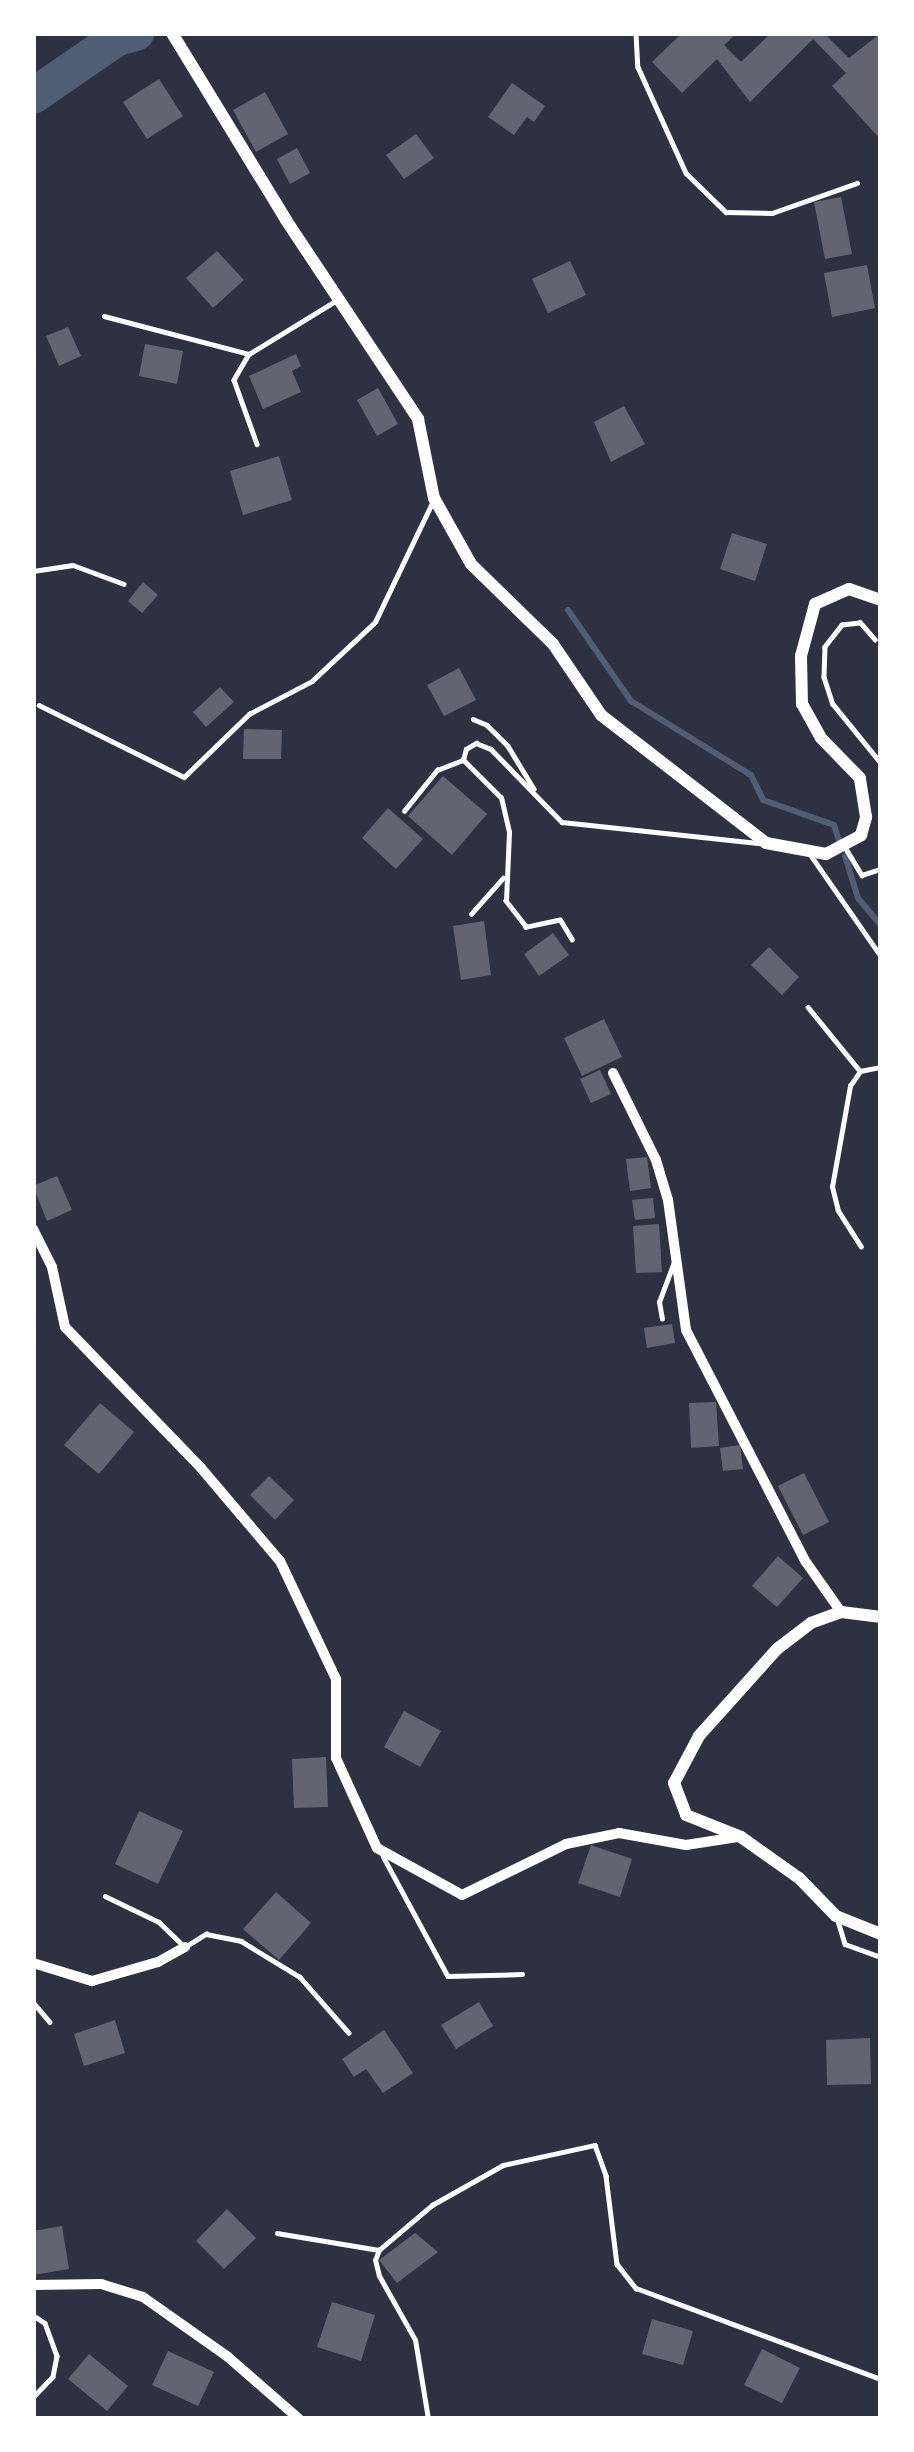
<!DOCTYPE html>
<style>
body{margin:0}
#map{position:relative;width:914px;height:2452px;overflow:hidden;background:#2d3142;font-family:"DM Sans",sans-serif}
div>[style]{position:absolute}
.stream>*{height:6px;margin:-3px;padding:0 3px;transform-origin:3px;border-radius:3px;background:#4f5d75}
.river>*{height:36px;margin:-18px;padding:0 18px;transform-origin:18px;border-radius:18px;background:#4f5d75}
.building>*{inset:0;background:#626471}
.service>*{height:4.5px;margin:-2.25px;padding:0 2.25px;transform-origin:2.25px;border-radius:2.25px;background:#fff}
.minor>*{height:10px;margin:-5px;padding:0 5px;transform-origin:5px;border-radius:5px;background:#fff}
.tertiary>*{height:12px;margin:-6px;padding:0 6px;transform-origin:6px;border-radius:6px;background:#fff}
span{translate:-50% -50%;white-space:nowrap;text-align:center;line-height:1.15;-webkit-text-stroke:9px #fff;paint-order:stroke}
.frame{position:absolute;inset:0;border:36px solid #fff;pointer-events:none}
</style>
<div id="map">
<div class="stream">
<i style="left:568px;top:610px;width:111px;rotate:55.3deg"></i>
<i style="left:631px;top:701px;width:141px;rotate:31.7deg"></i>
<i style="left:751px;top:775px;width:28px;rotate:64deg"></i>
<i style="left:763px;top:800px;width:75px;rotate:19.4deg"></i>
<i style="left:834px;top:825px;width:19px;rotate:72deg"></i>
<i style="left:845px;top:856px;width:44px;rotate:72.8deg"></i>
<i style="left:858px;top:898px;width:35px;rotate:50deg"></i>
</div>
<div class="river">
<i style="left:33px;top:96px;width:102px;rotate:-34.6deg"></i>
<i style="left:117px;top:38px;width:20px;rotate:-15deg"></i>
</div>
<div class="building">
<i style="clip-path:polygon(682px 33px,737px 33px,724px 45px,741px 62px,771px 33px,824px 33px,849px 58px,881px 33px,881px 140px,832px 86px,846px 73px,813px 39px,750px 102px,717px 59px,682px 93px,652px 62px)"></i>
<i style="clip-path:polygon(159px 79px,183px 116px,147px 139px,123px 102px)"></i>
<i style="clip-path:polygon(512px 83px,545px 106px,534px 122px,527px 117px,514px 135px,488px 117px)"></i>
<i style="clip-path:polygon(265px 92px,288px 134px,256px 152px,233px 110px)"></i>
<i style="clip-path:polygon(416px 134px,434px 158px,404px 179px,386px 155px)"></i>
<i style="clip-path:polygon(297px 148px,310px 173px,290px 184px,277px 159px)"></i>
<i style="clip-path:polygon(841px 197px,852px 254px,825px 259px,814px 202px)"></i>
<i style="clip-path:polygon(217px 251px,244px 280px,213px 308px,186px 278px)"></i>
<i style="clip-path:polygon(570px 261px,586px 295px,548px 313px,532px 279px)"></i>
<i style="clip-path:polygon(867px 265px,875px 308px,832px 317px,824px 273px)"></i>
<i style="clip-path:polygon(68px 327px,81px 356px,59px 366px,46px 336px)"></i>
<i style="clip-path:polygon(145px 344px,183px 351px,177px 384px,139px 376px)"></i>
<i style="clip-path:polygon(296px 354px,301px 366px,292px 371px,301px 392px,263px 409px,249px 376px)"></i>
<i style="clip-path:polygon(378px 388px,398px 424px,377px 436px,357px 400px)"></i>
<i style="clip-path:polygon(624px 406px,645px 444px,611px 462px,594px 422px)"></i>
<i style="clip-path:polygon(279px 456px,292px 500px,243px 515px,230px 471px)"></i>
<i style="clip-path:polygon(732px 533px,767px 544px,755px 581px,720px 569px)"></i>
<i style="clip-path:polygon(143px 582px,158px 595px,142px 613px,128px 601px)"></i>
<i style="clip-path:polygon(459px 668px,476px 700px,444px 716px,427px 685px)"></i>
<i style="clip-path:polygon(220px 687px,234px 702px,206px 727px,193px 712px)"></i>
<i style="clip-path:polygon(244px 729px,282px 730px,281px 759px,243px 759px)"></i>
<i style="clip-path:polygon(443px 776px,487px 814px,452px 855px,408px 816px)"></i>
<i style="clip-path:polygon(388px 808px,423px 839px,396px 869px,362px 838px)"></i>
<i style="clip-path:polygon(484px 921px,491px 975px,461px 980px,453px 926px)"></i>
<i style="clip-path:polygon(553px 933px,569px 955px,539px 976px,524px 954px)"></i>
<i style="clip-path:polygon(769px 947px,799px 977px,782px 995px,751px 965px)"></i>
<i style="clip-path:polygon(604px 1019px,622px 1057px,582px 1076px,564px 1038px)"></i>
<i style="clip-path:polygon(600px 1070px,611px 1094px,591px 1103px,580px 1079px)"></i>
<i style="clip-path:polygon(647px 1157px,651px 1188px,630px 1191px,626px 1159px)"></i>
<i style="clip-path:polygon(57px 1176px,72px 1210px,47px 1221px,33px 1186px)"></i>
<i style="clip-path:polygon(653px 1198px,655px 1218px,635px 1220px,632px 1200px)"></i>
<i style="clip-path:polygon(659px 1224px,662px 1272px,636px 1273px,633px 1226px)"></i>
<i style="clip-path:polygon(672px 1324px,675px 1343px,647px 1348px,644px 1328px)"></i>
<i style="clip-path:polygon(716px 1402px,719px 1446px,691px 1448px,689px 1403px)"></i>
<i style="clip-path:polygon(100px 1403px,134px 1432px,99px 1474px,64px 1445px)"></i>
<i style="clip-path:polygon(740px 1445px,743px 1469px,723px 1471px,720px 1448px)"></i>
<i style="clip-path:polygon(804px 1473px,829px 1522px,803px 1535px,778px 1486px)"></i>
<i style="clip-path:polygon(269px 1476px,294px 1500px,275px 1520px,250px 1495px)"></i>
<i style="clip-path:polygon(778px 1556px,803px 1578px,777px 1607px,752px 1586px)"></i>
<i style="clip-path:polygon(404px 1711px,441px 1731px,420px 1767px,384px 1747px)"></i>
<i style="clip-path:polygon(326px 1757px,328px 1807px,294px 1808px,292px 1759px)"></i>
<i style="clip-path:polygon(139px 1811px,183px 1831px,158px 1884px,115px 1864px)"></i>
<i style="clip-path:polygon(591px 1845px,632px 1859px,620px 1897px,578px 1883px)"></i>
<i style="clip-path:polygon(276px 1892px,311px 1923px,279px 1960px,243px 1929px)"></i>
<i style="clip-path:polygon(479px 2002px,493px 2026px,456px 2049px,441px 2025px)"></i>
<i style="clip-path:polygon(115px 2020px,125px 2053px,84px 2066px,74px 2034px)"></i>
<i style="clip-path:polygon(384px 2030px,413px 2073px,383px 2093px,366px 2069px,354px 2077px,342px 2059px)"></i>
<i style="clip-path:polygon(870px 2038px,871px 2084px,827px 2085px,826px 2040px)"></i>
<i style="clip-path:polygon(227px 2209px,256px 2238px,224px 2269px,196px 2241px)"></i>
<i style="clip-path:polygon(62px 2226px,69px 2269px,33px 2275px,33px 2231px)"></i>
<i style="clip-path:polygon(415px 2233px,438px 2252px,397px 2283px,379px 2260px)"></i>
<i style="clip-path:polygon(332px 2302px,375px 2315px,361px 2361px,317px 2347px)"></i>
<i style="clip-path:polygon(652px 2319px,693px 2331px,683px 2365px,642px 2354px)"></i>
<i style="clip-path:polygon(762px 2349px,800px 2368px,782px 2403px,744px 2385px)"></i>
<i style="clip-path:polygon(168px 2351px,214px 2372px,198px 2406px,152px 2385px)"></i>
<i style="clip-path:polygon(89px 2354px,128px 2386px,107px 2411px,68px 2379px)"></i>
</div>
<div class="service">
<i style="left:636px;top:33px;width:34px;rotate:87deg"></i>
<i style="left:638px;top:67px;width:116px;rotate:65.6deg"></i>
<i style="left:686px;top:173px;width:56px;rotate:44.3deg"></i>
<i style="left:726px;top:212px;width:46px;rotate:1.2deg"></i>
<i style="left:772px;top:213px;width:90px;rotate:-19.4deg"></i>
<i style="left:104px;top:316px;width:150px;rotate:14.7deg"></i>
<i style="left:249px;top:354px;width:100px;rotate:-31.5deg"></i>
<i style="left:249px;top:354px;width:30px;rotate:120deg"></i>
<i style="left:234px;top:380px;width:68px;rotate:70.2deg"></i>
<i style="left:33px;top:571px;width:40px;rotate:-8.5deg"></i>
<i style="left:73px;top:565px;width:54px;rotate:20.4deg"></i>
<i style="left:875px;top:640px;width:23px;rotate:-131deg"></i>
<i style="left:860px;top:623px;width:18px;rotate:174deg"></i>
<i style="left:842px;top:625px;width:28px;rotate:128deg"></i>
<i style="left:825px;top:647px;width:30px;rotate:92deg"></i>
<i style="left:824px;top:677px;width:28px;rotate:72deg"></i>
<i style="left:833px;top:704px;width:76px;rotate:50.9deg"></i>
<i style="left:39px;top:705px;width:162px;rotate:26.4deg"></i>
<i style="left:184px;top:777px;width:91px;rotate:-44.1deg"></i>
<i style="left:249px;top:714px;width:71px;rotate:-27.6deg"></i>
<i style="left:312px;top:681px;width:86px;rotate:-43.1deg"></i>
<i style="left:375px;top:622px;width:132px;rotate:-64.4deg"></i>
<i style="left:473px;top:719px;width:15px;rotate:23deg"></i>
<i style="left:487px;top:725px;width:30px;rotate:45deg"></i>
<i style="left:508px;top:746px;width:50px;rotate:58.8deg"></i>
<i style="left:404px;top:811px;width:53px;rotate:-51.2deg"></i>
<i style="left:437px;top:770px;width:26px;rotate:-21deg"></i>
<i style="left:845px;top:847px;width:33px;rotate:59deg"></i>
<i style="left:862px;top:875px;width:20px;rotate:-18deg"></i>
<i style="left:810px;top:854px;width:124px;rotate:55.2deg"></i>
<i style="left:471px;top:914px;width:48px;rotate:-48.4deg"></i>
<i style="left:572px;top:940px;width:23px;rotate:-121deg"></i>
<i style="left:560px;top:920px;width:35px;rotate:168deg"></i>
<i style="left:526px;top:927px;width:33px;rotate:-128deg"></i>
<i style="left:506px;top:901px;width:69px;rotate:-87.5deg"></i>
<i style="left:509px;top:832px;width:35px;rotate:-103deg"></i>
<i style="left:501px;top:798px;width:54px;rotate:-135deg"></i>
<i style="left:463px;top:760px;width:11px;rotate:-75deg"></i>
<i style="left:466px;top:749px;width:12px;rotate:-31deg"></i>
<i style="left:476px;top:743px;width:16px;rotate:22deg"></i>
<i style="left:491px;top:749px;width:102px;rotate:45.8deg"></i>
<i style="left:562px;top:822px;width:199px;rotate:6.1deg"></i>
<i style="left:808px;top:1007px;width:82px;rotate:50.9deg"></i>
<i style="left:861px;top:1247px;width:43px;rotate:-122.6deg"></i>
<i style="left:838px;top:1211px;width:25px;rotate:-104deg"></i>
<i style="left:832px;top:1187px;width:103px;rotate:-79.9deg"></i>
<i style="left:850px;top:1086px;width:18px;rotate:-56deg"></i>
<i style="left:860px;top:1071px;width:21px;rotate:-11deg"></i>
<i style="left:662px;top:1319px;width:17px;rotate:-100deg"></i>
<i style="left:659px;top:1302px;width:43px;rotate:-69.4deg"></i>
<i style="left:383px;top:1856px;width:136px;rotate:61.6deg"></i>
<i style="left:448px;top:1976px;width:74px;rotate:-1.5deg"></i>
<i style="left:105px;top:1896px;width:60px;rotate:25.7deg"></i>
<i style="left:159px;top:1922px;width:36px;rotate:44deg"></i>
<i style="left:185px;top:1947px;width:25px;rotate:-32deg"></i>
<i style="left:206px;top:1934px;width:36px;rotate:11deg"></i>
<i style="left:241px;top:1941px;width:69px;rotate:31.4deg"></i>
<i style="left:300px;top:1977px;width:74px;rotate:48.8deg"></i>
<i style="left:838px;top:1921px;width:24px;rotate:73deg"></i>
<i style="left:845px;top:1944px;width:38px;rotate:20deg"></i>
<i style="left:33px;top:2002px;width:26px;rotate:50deg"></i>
<i style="left:277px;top:2233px;width:103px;rotate:9.5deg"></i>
<i style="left:33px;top:2315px;width:14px;rotate:34deg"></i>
<i style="left:45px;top:2323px;width:35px;rotate:70deg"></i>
<i style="left:57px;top:2356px;width:21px;rotate:101deg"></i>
<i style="left:53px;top:2377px;width:29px;rotate:134deg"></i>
<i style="left:428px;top:2419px;width:80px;rotate:-99.3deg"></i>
<i style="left:415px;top:2340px;width:73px;rotate:-119.4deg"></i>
<i style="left:379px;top:2276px;width:16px;rotate:-104deg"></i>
<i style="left:375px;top:2260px;width:11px;rotate:-68deg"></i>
<i style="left:379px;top:2250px;width:70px;rotate:-40.3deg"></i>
<i style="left:432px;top:2205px;width:81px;rotate:-29.4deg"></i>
<i style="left:503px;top:2165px;width:94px;rotate:-12.3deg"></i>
<i style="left:595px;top:2145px;width:33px;rotate:70deg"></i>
<i style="left:606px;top:2176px;width:89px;rotate:82.9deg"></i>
<i style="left:617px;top:2264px;width:31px;rotate:52deg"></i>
<i style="left:636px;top:2288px;width:261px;rotate:20.4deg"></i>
</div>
<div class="minor">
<i style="left:613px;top:1073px;width:97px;rotate:63.7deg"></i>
<i style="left:656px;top:1160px;width:42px;rotate:73.3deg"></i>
<i style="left:668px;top:1200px;width:131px;rotate:82.1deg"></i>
<i style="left:686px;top:1330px;width:261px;rotate:62.7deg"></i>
<i style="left:806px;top:1562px;width:61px;rotate:55deg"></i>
<i style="left:33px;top:1229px;width:42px;rotate:63.4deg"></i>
<i style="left:52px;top:1267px;width:61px;rotate:77.8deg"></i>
<i style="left:65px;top:1327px;width:196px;rotate:46deg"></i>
<i style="left:201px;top:1468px;width:122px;rotate:49.7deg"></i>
<i style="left:280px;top:1561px;width:131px;rotate:64.6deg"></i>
<i style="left:336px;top:1679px;width:79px;rotate:90deg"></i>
<i style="left:336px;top:1758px;width:99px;rotate:65.5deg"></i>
<i style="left:377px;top:1848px;width:97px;rotate:28.9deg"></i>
<i style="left:462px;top:1895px;width:116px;rotate:-26.1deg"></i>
<i style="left:566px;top:1844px;width:54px;rotate:-11.7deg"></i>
<i style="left:619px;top:1833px;width:68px;rotate:10.2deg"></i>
<i style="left:686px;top:1845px;width:52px;rotate:-8.9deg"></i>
<i style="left:33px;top:1963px;width:62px;rotate:17deg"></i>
<i style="left:92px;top:1981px;width:69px;rotate:-16.1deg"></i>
<i style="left:158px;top:1962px;width:31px;rotate:-29deg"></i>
<i style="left:33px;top:2285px;width:68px;rotate:-0.8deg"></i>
<i style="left:101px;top:2284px;width:44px;rotate:17.2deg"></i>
<i style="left:143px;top:2297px;width:104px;rotate:35.2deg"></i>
<i style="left:228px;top:2357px;width:94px;rotate:41.1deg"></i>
</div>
<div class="tertiary">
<i style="left:172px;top:33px;width:219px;rotate:58.6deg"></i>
<i style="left:286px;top:220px;width:239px;rotate:56.4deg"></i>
<i style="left:418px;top:419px;width:81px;rotate:78.6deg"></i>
<i style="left:434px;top:498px;width:76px;rotate:60.7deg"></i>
<i style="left:471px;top:564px;width:115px;rotate:44.3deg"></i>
<i style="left:553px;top:644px;width:86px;rotate:55.9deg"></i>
<i style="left:601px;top:715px;width:209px;rotate:37.8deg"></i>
<i style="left:766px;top:843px;width:61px;rotate:10.4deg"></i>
<i style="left:826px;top:854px;width:40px;rotate:-28deg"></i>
<i style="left:861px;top:835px;width:19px;rotate:-74deg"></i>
<i style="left:866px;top:817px;width:39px;rotate:-99deg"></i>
<i style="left:860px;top:778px;width:56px;rotate:-134.3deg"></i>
<i style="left:821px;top:738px;width:39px;rotate:-119deg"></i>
<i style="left:802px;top:704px;width:48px;rotate:-91.2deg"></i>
<i style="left:801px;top:656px;width:54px;rotate:-74.9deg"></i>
<i style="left:815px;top:604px;width:37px;rotate:-24deg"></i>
<i style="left:849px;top:589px;width:34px;rotate:19deg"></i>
<i style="left:881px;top:1617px;width:40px;rotate:-172.9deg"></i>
<i style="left:841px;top:1612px;width:32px;rotate:160deg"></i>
<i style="left:811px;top:1623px;width:43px;rotate:142.6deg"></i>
<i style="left:777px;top:1649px;width:117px;rotate:131.9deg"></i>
<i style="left:699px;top:1736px;width:53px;rotate:118deg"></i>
<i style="left:674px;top:1783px;width:34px;rotate:69deg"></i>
<i style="left:686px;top:1815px;width:59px;rotate:21.8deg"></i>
<i style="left:741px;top:1837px;width:71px;rotate:35.3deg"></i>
<i style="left:799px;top:1878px;width:53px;rotate:45.8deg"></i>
<i style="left:836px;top:1916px;width:48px;rotate:21.8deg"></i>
</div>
<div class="frame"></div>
</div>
